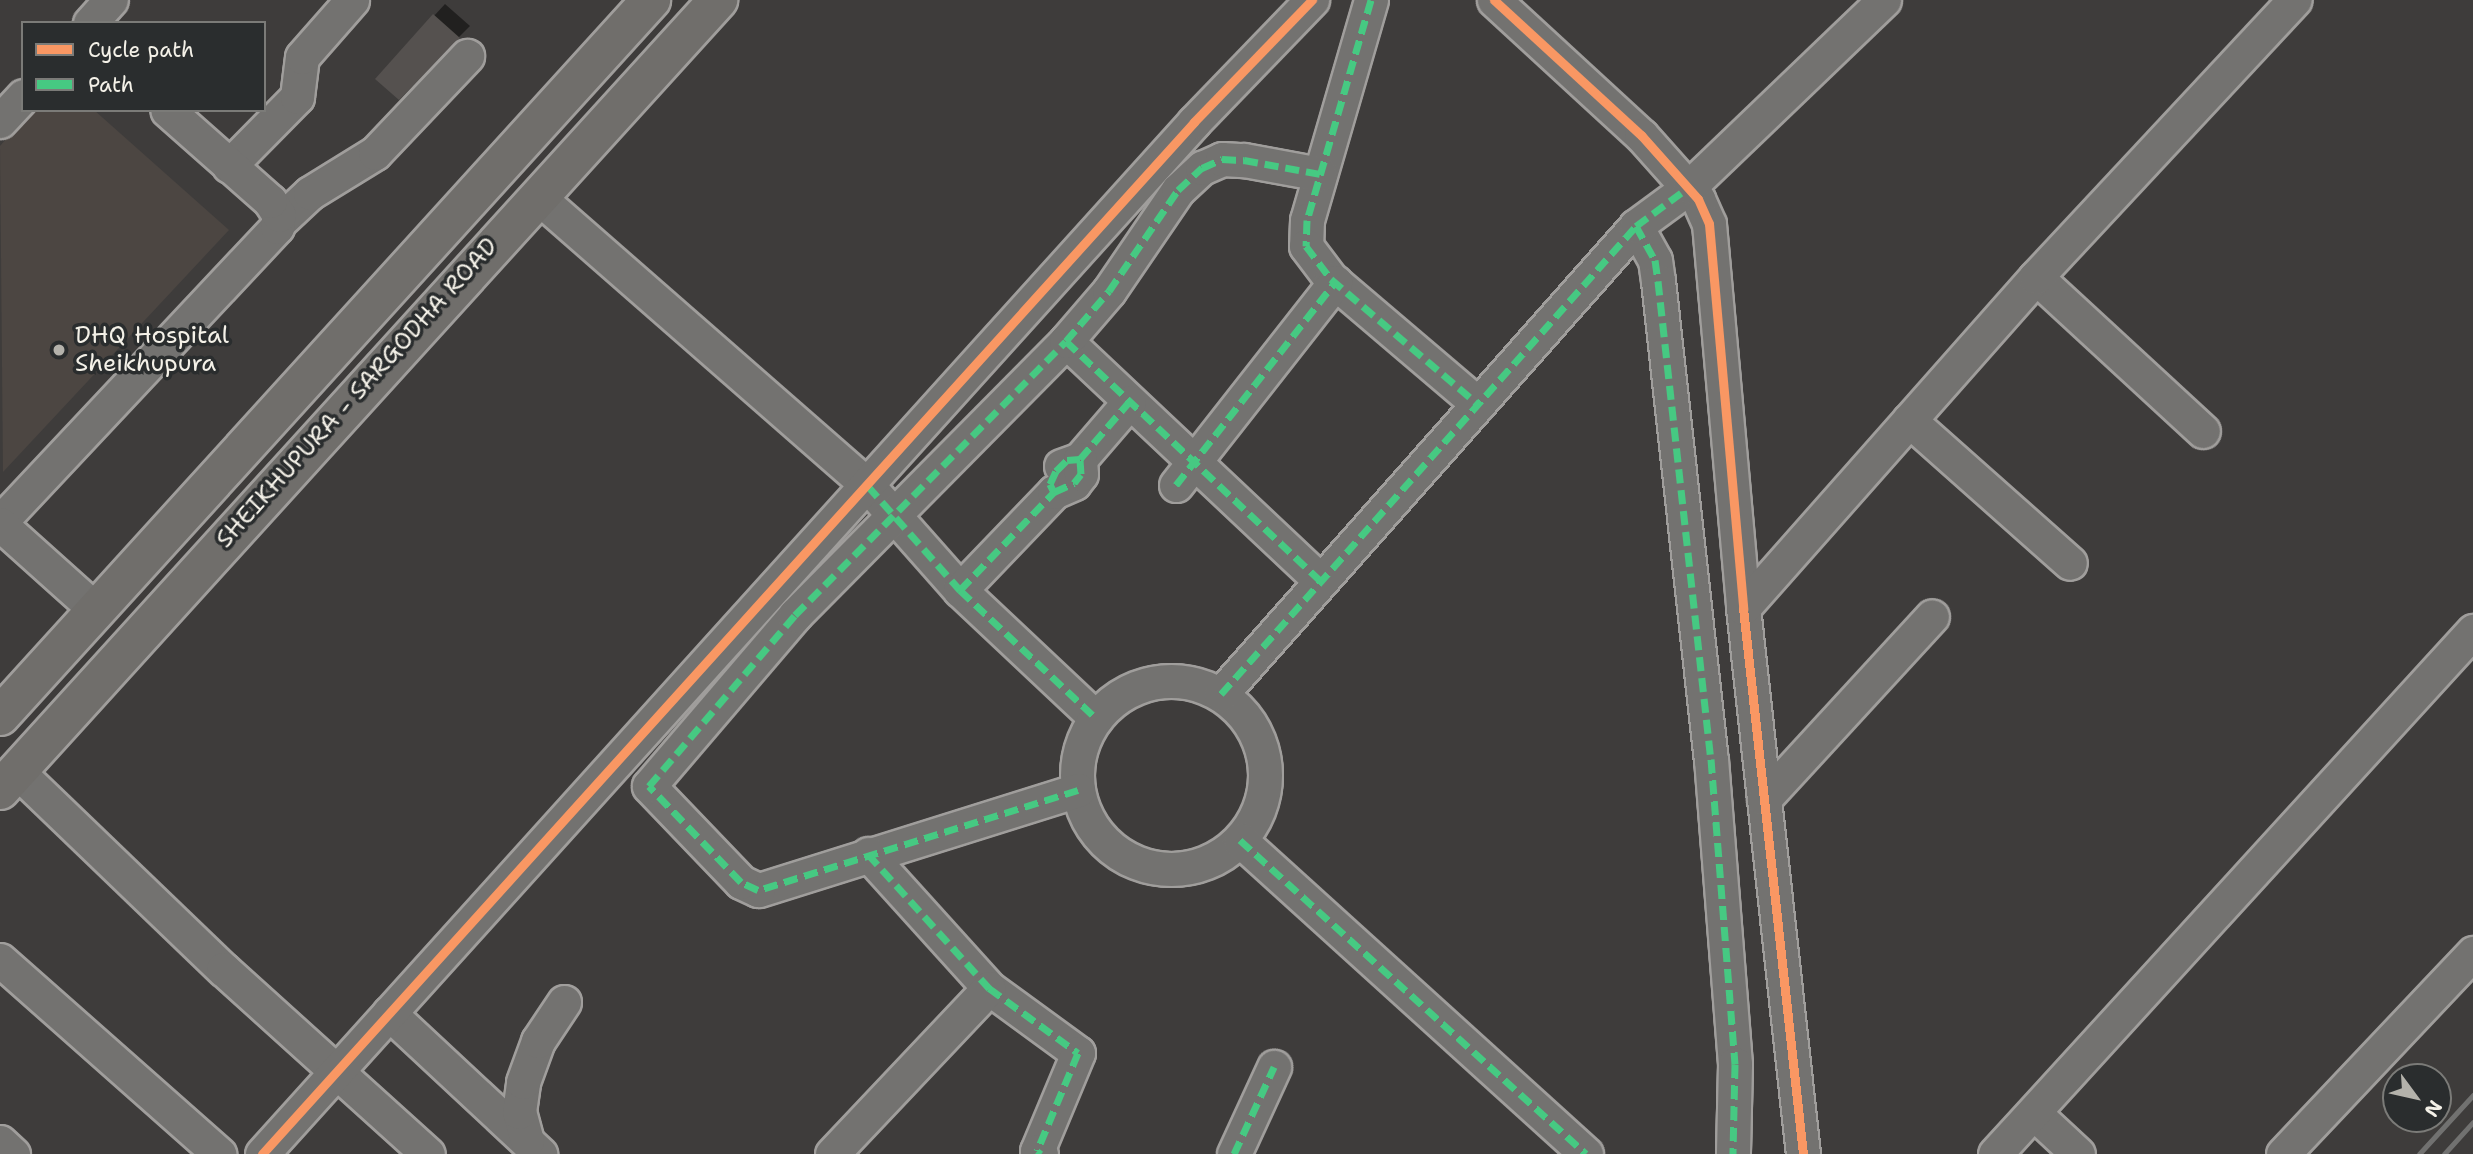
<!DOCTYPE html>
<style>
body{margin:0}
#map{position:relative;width:2473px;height:1154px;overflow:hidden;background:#3e3c3b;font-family:"Shantell Sans",sans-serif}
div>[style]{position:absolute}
.built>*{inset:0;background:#4c4642}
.shadow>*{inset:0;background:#0007}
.building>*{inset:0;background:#55514f}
.roads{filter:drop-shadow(2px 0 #a09e9c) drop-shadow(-2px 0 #a09e9c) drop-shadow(0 2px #a09e9c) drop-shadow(0 -2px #a09e9c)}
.minor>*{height:33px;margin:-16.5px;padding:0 16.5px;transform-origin:16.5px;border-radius:16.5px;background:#737270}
.minor>.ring{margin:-16.5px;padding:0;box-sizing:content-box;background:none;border:33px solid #737270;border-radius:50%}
.highway>*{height:38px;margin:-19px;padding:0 19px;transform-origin:19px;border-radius:19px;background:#706e6b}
.rail>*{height:5px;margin:-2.5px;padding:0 2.5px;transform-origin:2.5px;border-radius:2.5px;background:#717170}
.quiet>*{height:7px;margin-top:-3.5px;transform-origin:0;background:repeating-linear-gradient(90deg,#46c982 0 14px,transparent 0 21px)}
.cycleway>*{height:9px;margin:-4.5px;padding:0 4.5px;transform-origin:4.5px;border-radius:4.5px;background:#f99763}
.dots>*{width:19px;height:19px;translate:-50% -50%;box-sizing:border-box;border:4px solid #2a2d2e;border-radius:50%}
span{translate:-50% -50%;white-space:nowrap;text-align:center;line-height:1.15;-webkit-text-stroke:7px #2a2d2e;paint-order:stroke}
.poi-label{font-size:24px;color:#f4f1e8}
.left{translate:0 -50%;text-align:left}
.street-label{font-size:24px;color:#f4f1e8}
.legend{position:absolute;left:21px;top:21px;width:245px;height:91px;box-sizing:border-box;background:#2a2d2e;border:2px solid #7b7b78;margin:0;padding:9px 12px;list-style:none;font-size:21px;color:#f4f1e8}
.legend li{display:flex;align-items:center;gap:14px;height:35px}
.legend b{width:35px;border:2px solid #7b7b78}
.north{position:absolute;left:2382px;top:1063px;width:70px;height:70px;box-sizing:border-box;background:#2a2d2e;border:2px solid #7b7b78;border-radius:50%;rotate:123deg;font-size:19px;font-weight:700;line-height:28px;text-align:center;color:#f4f1e8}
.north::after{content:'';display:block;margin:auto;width:24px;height:32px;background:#b4b2ab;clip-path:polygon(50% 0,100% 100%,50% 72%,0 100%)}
</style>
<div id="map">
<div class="built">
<i style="clip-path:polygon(31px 110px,94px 110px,229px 230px,3px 472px,0 146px)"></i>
</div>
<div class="shadow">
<i style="clip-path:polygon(445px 4px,470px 26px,398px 98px,377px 78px)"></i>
</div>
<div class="building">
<i style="clip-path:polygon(433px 14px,460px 38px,399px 100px,375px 79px)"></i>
</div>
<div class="roads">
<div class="minor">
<i style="left:1371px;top:0;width:229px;rotate:106.2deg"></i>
<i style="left:1307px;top:220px;width:26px;rotate:92deg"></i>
<i style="left:1306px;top:246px;width:41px;rotate:52.9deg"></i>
<i style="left:1331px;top:279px;width:193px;rotate:40.4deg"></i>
<i style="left:1494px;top:0;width:200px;rotate:42.6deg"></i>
<i style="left:1641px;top:135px;width:86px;rotate:48.3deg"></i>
<i style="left:1698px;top:199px;width:27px;rotate:66deg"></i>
<i style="left:1709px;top:224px;width:386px;rotate:84.9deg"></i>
<i style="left:1743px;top:608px;width:549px;rotate:83.73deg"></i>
<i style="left:90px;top:23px;width:31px;rotate:-48deg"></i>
<i style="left:0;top:121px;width:34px;rotate:-47deg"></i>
<i style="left:229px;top:166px;width:97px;rotate:-45.4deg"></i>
<i style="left:297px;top:97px;width:40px;rotate:-82.9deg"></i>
<i style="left:302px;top:57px;width:76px;rotate:-48.7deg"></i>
<i style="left:537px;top:196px;width:440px;rotate:41.2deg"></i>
<i style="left:868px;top:486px;width:139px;rotate:48.5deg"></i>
<i style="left:960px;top:590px;width:187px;rotate:43.3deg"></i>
<i style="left:279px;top:222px;width:42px;rotate:-43.1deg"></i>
<i style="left:310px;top:193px;width:76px;rotate:-31.6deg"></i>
<i style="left:375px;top:153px;width:134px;rotate:-46.5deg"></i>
<i style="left:1636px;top:226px;width:39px;rotate:61deg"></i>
<i style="left:1655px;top:260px;width:21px;rotate:82deg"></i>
<i style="left:1658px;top:281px;width:481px;rotate:83.7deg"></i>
<i style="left:1711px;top:759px;width:306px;rotate:85.5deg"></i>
<i style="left:1735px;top:1064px;width:90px;rotate:91.3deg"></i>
<i style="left:2036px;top:277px;width:227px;rotate:42.7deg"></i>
<i style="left:1066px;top:341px;width:350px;rotate:43.3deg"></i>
<i style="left:1909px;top:420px;width:215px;rotate:41.6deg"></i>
<i style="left:1061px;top:466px;width:20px;rotate:-20deg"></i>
<i style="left:1080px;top:459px;width:75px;rotate:-49.3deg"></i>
<i style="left:1176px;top:485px;width:258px;rotate:-51.9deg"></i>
<i style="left:0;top:522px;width:405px;rotate:-46.8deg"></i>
<i style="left:277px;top:227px;width:12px;rotate:-81deg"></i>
<i style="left:279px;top:215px;width:17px;rotate:-123deg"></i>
<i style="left:270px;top:201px;width:137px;rotate:-138.5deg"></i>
<i style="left:0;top:524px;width:130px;rotate:41.9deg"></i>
<i style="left:960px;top:590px;width:136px;rotate:-46.2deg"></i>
<i style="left:1054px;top:492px;width:22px;rotate:-24deg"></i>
<i style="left:1074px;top:483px;width:11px;rotate:-52deg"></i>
<i style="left:1081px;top:474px;width:15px;rotate:-94deg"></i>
<i style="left:1743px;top:608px;width:442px;rotate:-48.5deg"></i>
<i style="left:2036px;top:277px;width:379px;rotate:-47deg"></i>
<i class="ring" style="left:1077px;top:681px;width:155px;height:155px"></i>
<i style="left:1221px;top:694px;width:625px;rotate:-48.43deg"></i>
<i style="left:1636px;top:226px;width:66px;rotate:-36.3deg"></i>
<i style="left:1689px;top:187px;width:270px;rotate:-43.8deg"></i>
<i style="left:17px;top:771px;width:286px;rotate:43.9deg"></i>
<i style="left:223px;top:969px;width:276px;rotate:42.1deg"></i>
<i style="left:1078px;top:790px;width:335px;rotate:162.6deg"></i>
<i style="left:758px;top:890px;width:19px;rotate:-155deg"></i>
<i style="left:741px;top:882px;width:133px;rotate:-133.8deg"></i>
<i style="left:649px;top:786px;width:225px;rotate:-49.5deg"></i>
<i style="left:795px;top:615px;width:385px;rotate:-45.3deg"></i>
<i style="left:1066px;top:341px;width:66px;rotate:-49.3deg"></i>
<i style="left:1109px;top:291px;width:122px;rotate:-55.7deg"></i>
<i style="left:1178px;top:190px;width:33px;rotate:-43deg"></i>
<i style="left:1202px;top:168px;width:22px;rotate:-24deg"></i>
<i style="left:1222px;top:159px;width:22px;rotate:3deg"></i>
<i style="left:1244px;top:160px;width:77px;rotate:10.4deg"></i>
<i style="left:1764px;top:799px;width:248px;rotate:-47.4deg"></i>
<i style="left:1240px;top:840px;width:467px;rotate:42.2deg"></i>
<i style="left:868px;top:854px;width:181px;rotate:47.9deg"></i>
<i style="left:989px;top:988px;width:110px;rotate:36.1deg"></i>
<i style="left:1078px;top:1053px;width:106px;rotate:112.7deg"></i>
<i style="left:1037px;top:1151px;width:5px;rotate:37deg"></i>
<i style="left:0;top:960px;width:293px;rotate:41.5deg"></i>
<i style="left:389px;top:1013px;width:207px;rotate:43deg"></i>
<i style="left:2034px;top:1113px;width:60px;rotate:43deg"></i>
<i style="left:527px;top:1141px;width:30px;rotate:-105deg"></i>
<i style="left:519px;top:1112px;width:30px;rotate:-82deg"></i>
<i style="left:523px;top:1082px;width:44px;rotate:-69.9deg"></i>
<i style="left:538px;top:1041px;width:47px;rotate:-56.3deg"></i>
<i style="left:0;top:1142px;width:18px;rotate:43deg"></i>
<i style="left:262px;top:1154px;width:1391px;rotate:-47.91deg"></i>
<i style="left:1194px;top:122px;width:170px;rotate:-46deg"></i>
<i style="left:832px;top:1154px;width:228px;rotate:-46.6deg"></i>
<i style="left:1234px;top:1154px;width:96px;rotate:-65.3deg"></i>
<i style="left:1995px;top:1154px;width:709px;rotate:-47.57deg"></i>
<i style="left:2283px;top:1154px;width:277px;rotate:-46.6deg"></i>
</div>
<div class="highway">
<i style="left:0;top:716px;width:968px;rotate:-47.72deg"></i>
<i style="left:0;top:790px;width:1068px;rotate:-47.73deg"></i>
</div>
</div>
<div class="rail">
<i style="left:2419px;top:1154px;width:80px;rotate:-47.5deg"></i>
<i style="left:2444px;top:1154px;width:43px;rotate:-47.8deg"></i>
</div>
<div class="quiet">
<i style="left:1371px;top:0;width:229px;rotate:106.2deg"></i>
<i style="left:1307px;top:220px;width:26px;rotate:92deg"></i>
<i style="left:1306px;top:246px;width:41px;rotate:52.9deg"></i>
<i style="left:1331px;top:279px;width:193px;rotate:40.4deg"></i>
<i style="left:1636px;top:226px;width:39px;rotate:61deg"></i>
<i style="left:1655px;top:260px;width:21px;rotate:82deg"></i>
<i style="left:1658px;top:281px;width:481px;rotate:83.7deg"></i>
<i style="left:1711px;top:759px;width:306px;rotate:85.5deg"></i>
<i style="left:1735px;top:1064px;width:90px;rotate:91.3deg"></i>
<i style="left:1066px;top:341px;width:350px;rotate:43.3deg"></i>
<i style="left:1176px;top:485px;width:258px;rotate:-51.9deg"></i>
<i style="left:868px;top:486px;width:139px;rotate:48.5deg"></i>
<i style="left:960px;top:590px;width:187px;rotate:43.3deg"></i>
<i style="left:1054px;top:492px;width:9px;rotate:-117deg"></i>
<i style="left:1050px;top:484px;width:14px;rotate:-65deg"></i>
<i style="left:1056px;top:471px;width:16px;rotate:-45deg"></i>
<i style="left:1067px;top:460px;width:13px;rotate:-4deg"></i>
<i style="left:1080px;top:459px;width:75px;rotate:-49.3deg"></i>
<i style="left:960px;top:590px;width:136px;rotate:-46.2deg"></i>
<i style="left:1054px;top:492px;width:22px;rotate:-24deg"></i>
<i style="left:1074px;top:483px;width:11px;rotate:-52deg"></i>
<i style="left:1081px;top:474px;width:15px;rotate:-94deg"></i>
<i style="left:1221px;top:694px;width:625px;rotate:-48.43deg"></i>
<i style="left:1636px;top:226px;width:66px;rotate:-36.3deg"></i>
<i style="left:1078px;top:790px;width:335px;rotate:162.6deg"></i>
<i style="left:758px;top:890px;width:19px;rotate:-155deg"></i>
<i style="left:741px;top:882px;width:133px;rotate:-133.8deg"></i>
<i style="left:649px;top:786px;width:225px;rotate:-49.5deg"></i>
<i style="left:795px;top:615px;width:385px;rotate:-45.3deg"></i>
<i style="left:1066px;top:341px;width:66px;rotate:-49.3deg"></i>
<i style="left:1109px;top:291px;width:122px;rotate:-55.7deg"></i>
<i style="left:1178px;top:190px;width:33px;rotate:-43deg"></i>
<i style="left:1202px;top:168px;width:22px;rotate:-24deg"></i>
<i style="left:1222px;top:159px;width:22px;rotate:3deg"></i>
<i style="left:1244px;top:160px;width:77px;rotate:10.4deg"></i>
<i style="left:1240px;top:840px;width:467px;rotate:42.2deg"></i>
<i style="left:868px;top:854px;width:181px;rotate:47.9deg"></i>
<i style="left:989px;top:988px;width:110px;rotate:36.1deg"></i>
<i style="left:1078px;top:1053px;width:106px;rotate:112.7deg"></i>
<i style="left:1037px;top:1151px;width:5px;rotate:37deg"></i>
<i style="left:1234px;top:1154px;width:96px;rotate:-65.3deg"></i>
</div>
<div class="cycleway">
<i style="left:1494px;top:0;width:200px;rotate:42.6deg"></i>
<i style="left:1641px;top:135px;width:86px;rotate:48.3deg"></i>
<i style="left:1698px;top:199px;width:27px;rotate:66deg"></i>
<i style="left:1709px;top:224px;width:386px;rotate:84.9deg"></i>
<i style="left:1743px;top:608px;width:549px;rotate:83.73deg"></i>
<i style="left:262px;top:1154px;width:1391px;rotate:-47.91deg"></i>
<i style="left:1194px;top:122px;width:170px;rotate:-46deg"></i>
</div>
<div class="dots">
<i style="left:59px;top:350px;background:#b4b2ab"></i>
</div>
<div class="poi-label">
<span class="left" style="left:75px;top:350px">DHQ Hospital<br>Sheikhupura</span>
</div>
<div class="street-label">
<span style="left:357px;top:393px;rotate:-48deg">SHEIKHUPURA - SARGODHA ROAD</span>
</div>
<ul class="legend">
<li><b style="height:9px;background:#f99763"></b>Cycle path</li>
<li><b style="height:9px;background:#46c982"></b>Path</li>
</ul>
<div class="north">N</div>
</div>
